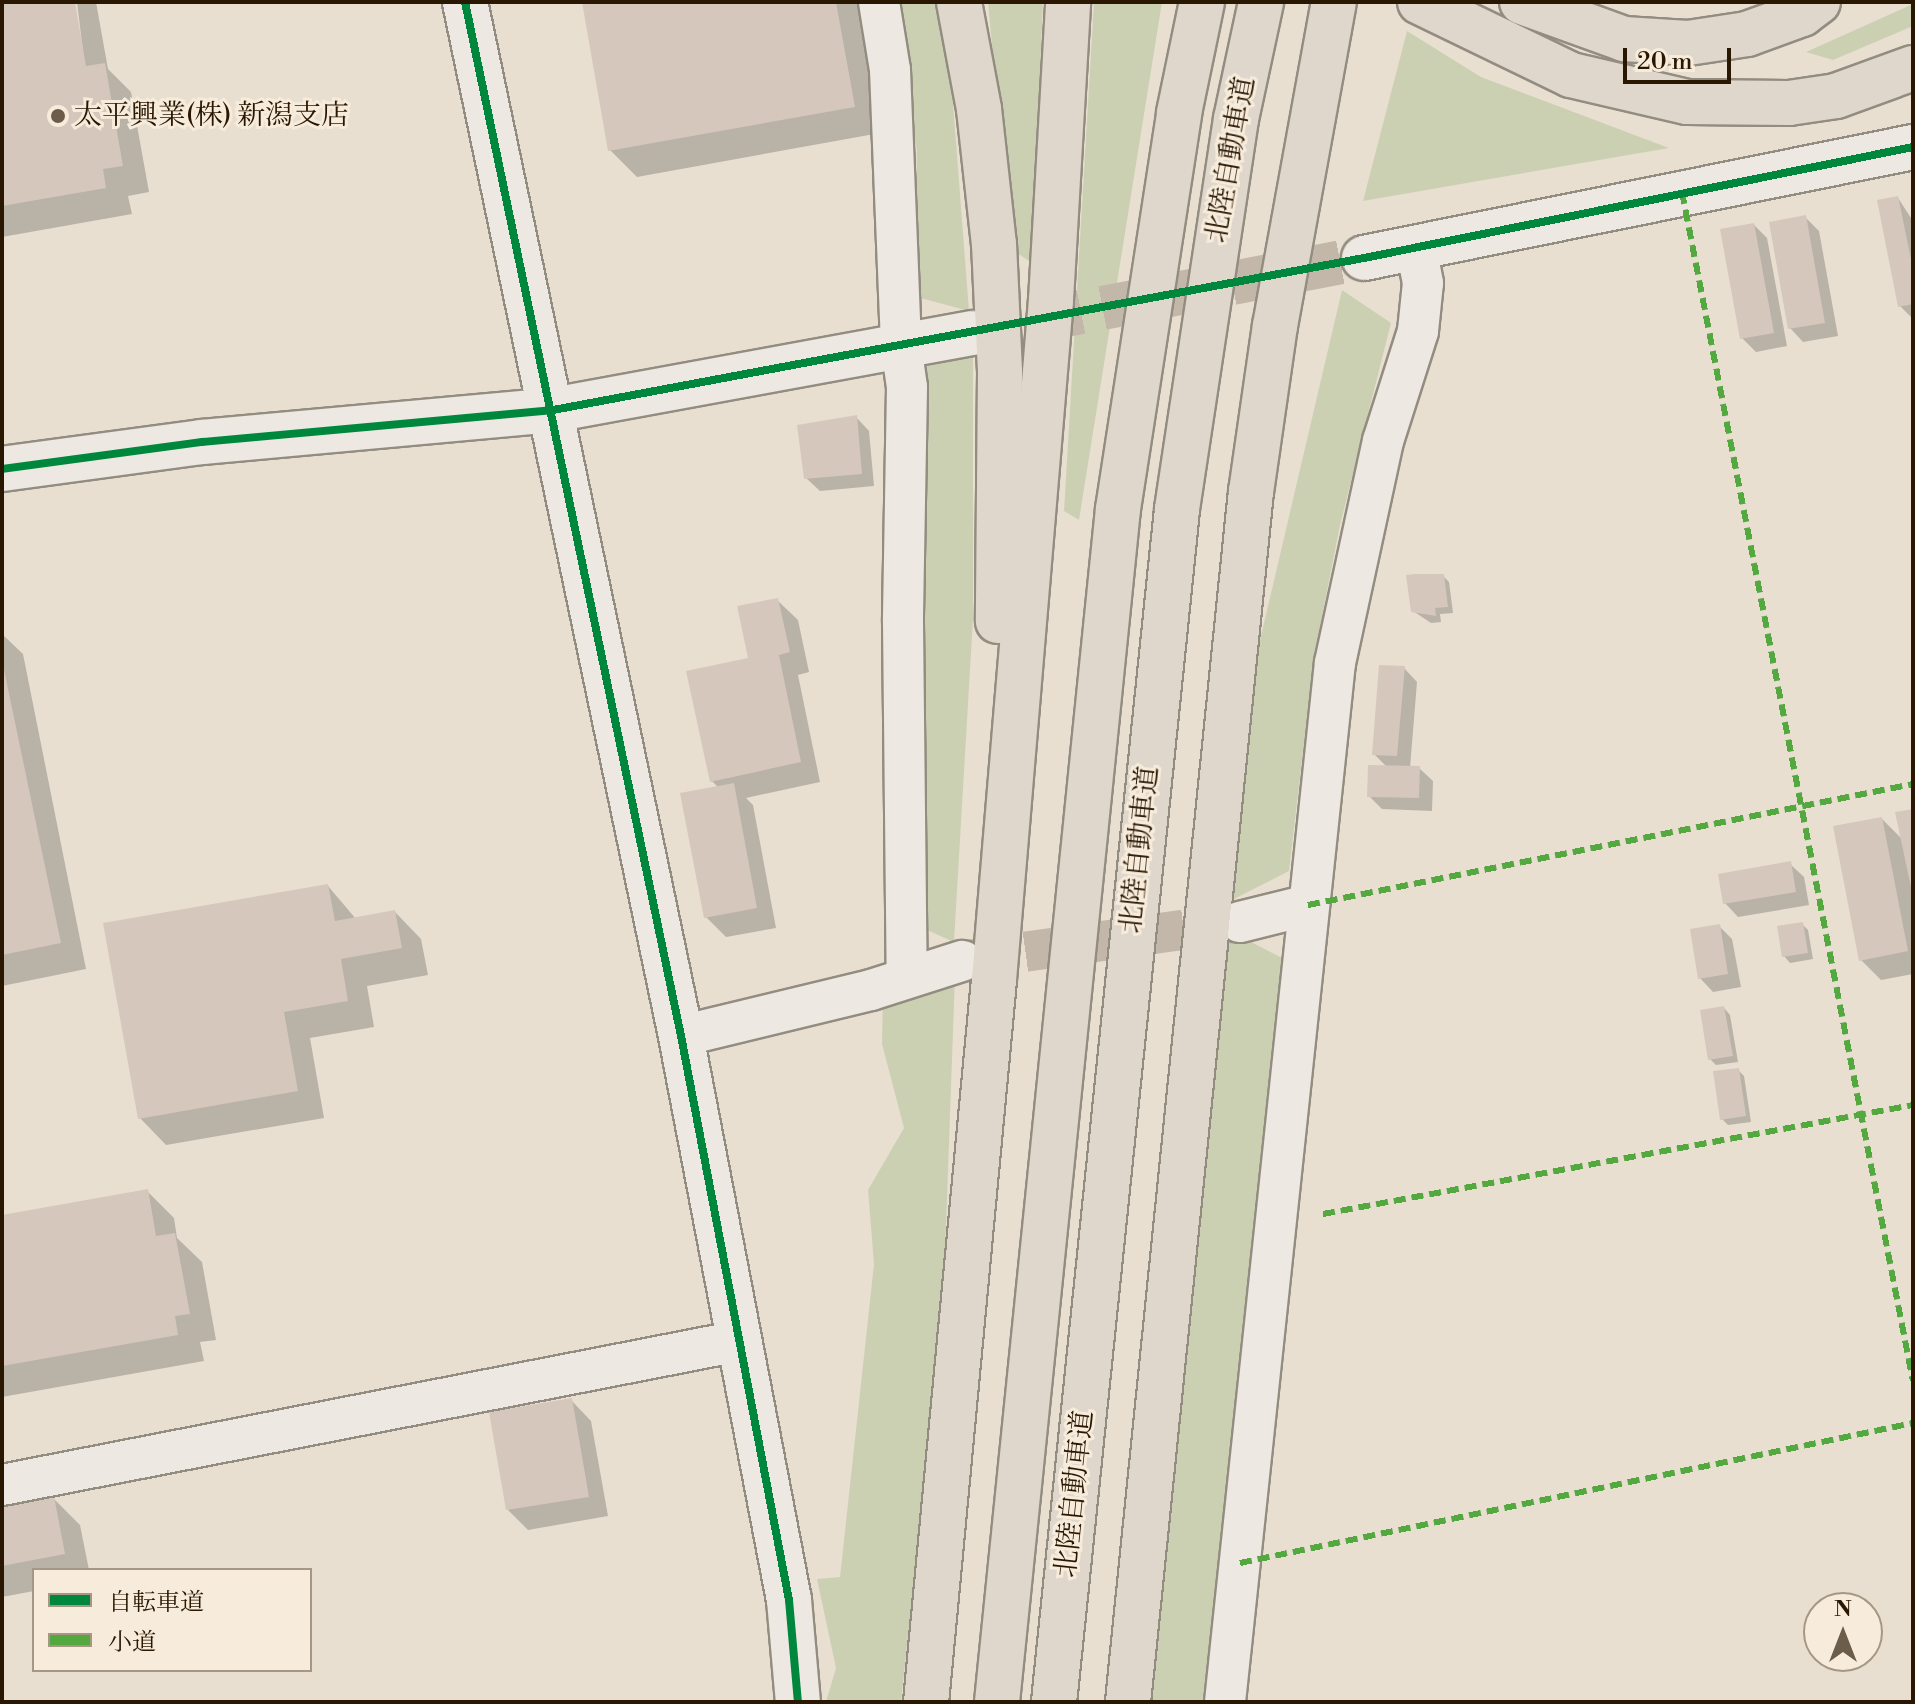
<!DOCTYPE html>
<meta charset="utf-8">
<style>
body{margin:0}
#map{position:relative;width:1915px;height:1704px;overflow:hidden;background:#e8dfd1;font-family:"Libre Bodoni","Noto Serif JP",serif}
div>[style]{position:absolute}
.green>*{inset:0;background:#ccd0b3}
.shadow>*{inset:0;background:#0003}
.building>*{inset:0;background:#d5c7bc}
.street-tunnel>*{height:40px;margin-top:-20px;transform-origin:0;background:repeating-linear-gradient(90deg,#c2b7a8 0 40px,transparent 0 60px)}
.secondary-tunnel>*{height:44px;margin-top:-22px;transform-origin:0;background:repeating-linear-gradient(90deg,#c2b7a8 0 44px,transparent 0 66px)}
.roads{filter:drop-shadow(2px 0 #938c81) drop-shadow(-2px 0 #938c81) drop-shadow(0 2px #938c81) drop-shadow(0 -2px #938c81)}
.street>*{height:40px;margin:-20px;padding:0 20px;transform-origin:20px;border-radius:20px;background:#ede8e1}
.secondary>*{height:44px;margin:-22px;padding:0 22px;transform-origin:22px;border-radius:22px;background:#ede8e1}
.highway>*{height:44px;margin:-22px;padding:0 22px;transform-origin:22px;border-radius:22px;background:#e0d7cc}
.quiet>*{height:6px;margin-top:-3px;transform-origin:0;background:repeating-linear-gradient(90deg,#53a940 0 12px,transparent 0 18px)}
.cycleway>*{height:8px;margin:-4px;padding:0 4px;transform-origin:4px;border-radius:4px;background:#00873e}
.dots>*{width:22px;height:22px;translate:-50% -50%;box-sizing:border-box;border:4px solid #f7ecdb;border-radius:50%}
span{translate:-50% -50%;white-space:nowrap;text-align:center;line-height:1.15;-webkit-text-stroke:6px #f7ecdb;paint-order:stroke}
.poi-label{font-size:28px;color:#291702}
.left{translate:0 -50%;text-align:left}
.street-label{font-size:28px;color:#291702}
.frame{position:absolute;inset:0;border:4px solid #291702;pointer-events:none}
.legend{position:absolute;left:32px;top:1568px;width:280px;height:104px;box-sizing:border-box;background:#f7ecdb;border:2px solid #a59784;margin:0;padding:10px 14px;list-style:none;font-size:24px;color:#291702}
.legend li{display:flex;align-items:center;gap:16px;height:40px}
.legend b{width:40px;border:2px solid #a59784}
.north{position:absolute;left:1803px;top:1592px;width:80px;height:80px;box-sizing:border-box;background:#f7ecdb;border:2px solid #a59784;border-radius:50%;rotate:0deg;font-size:22px;font-weight:700;line-height:32px;text-align:center;color:#291702}
.north::after{content:'';display:block;margin:auto;width:28px;height:36px;background:#6c5d4a;clip-path:polygon(50% 0,100% 100%,50% 72%,0 100%)}
.scale{position:absolute;left:1623px;top:48px;width:108px;height:36px;box-sizing:border-box;border:4px solid #291702;border-top:0;padding-left:10px;font-size:24px;line-height:28px;white-space:nowrap;color:#291702;-webkit-text-stroke:6px #f7ecdb;paint-order:stroke}
</style>
<div id="map">
<div class="green">
<i style="clip-path:polygon(893px 2px,939px 2px,950px 64px,969px 311px,913px 296px,917px 150px,903px 97px)"></i>
<i style="clip-path:polygon(988px 2px,1043px 2px,1032px 263px,1011px 249px)"></i>
<i style="clip-path:polygon(1094px 2px,1162px 2px,1079px 520px,1064px 511px)"></i>
<i style="clip-path:polygon(1913px 4px,1913px 26px,1833px 60px,1806px 52px)"></i>
<i style="clip-path:polygon(1407px 31px,1481px 77px,1669px 148px,1363px 201px)"></i>
<i style="clip-path:polygon(1342px 290px,1391px 323px,1340px 525px,1314px 657px,1289px 871px,1226px 903px,1254px 666px)"></i>
<i style="clip-path:polygon(973px 346px,973px 619px,954px 942px,909px 922px,915px 372px)"></i>
<i style="clip-path:polygon(1230px 931px,1282px 958px,1204px 1702px,1152px 1702px)"></i>
<i style="clip-path:polygon(955px 976px,943px 1310px,901px 1702px,826px 1702px,836px 1668px,817px 1579px,840px 1577px,874px 1264px,868px 1190px,904px 1128px,882px 1044px,883px 990px)"></i>
</div>
<div class="shadow">
<i style="clip-path:polygon(2px 2px,73px 2px,86px 76px,77px 2px,96px 2px,108px 69px,131px 92px,149px 192px,128px 196px,132px 214px,2px 237px)"></i>
<i style="clip-path:polygon(584px 2px,857px 2px,880px 133px,637px 177px,610px 150px)"></i>
<i style="clip-path:polygon(1898px 198px,1913px 221px,1913px 319px,1900px 306px)"></i>
<i style="clip-path:polygon(1805px 217px,1819px 231px,1838px 336px,1803px 342px,1790px 328px)"></i>
<i style="clip-path:polygon(1754px 225px,1767px 238px,1787px 346px,1756px 352px,1742px 338px)"></i>
<i style="clip-path:polygon(856px 417px,869px 431px,874px 486px,820px 491px,806px 478px)"></i>
<i style="clip-path:polygon(1443px 576px,1449px 582px,1453px 613px,1440px 614px,1441px 622px,1431px 623px,1413px 611px)"></i>
<i style="clip-path:polygon(777px 600px,798px 620px,809px 672px,798px 675px,820px 782px,746px 798px,753px 805px,776px 928px,726px 937px,706px 917px,719px 788px,712px 781px,751px 660px)"></i>
<i style="clip-path:polygon(2px 634px,23px 654px,86px 969px,2px 986px)"></i>
<i style="clip-path:polygon(1404px 668px,1417px 682px,1410px 768px,1419px 768px,1433px 781px,1432px 811px,1382px 809px,1369px 796px,1387px 767px,1374px 754px)"></i>
<i style="clip-path:polygon(1913px 811px,1913px 974px,1881px 980px,1861px 960px,1882px 819px,1903px 840px)"></i>
<i style="clip-path:polygon(1790px 864px,1804px 877px,1809px 905px,1738px 917px,1725px 903px)"></i>
<i style="clip-path:polygon(328px 886px,356px 919px,395px 912px,421px 939px,428px 975px,367px 986px,374px 1027px,310px 1038px,324px 1118px,166px 1145px,140px 1118px)"></i>
<i style="clip-path:polygon(1802px 924px,1808px 930px,1813px 959px,1790px 963px,1784px 956px)"></i>
<i style="clip-path:polygon(1719px 926px,1732px 939px,1741px 987px,1713px 992px,1700px 978px)"></i>
<i style="clip-path:polygon(1724px 1008px,1730px 1015px,1738px 1062px,1716px 1065px,1710px 1059px)"></i>
<i style="clip-path:polygon(1738px 1070px,1744px 1076px,1751px 1122px,1728px 1125px,1722px 1119px)"></i>
<i style="clip-path:polygon(147px 1191px,174px 1218px,177px 1238px,202px 1262px,216px 1340px,200px 1342px,204px 1361px,2px 1397px,2px 1217px)"></i>
<i style="clip-path:polygon(571px 1400px,591px 1421px,608px 1516px,528px 1530px,508px 1510px)"></i>
<i style="clip-path:polygon(53px 1498px,80px 1525px,89px 1570px,34px 1570px,34px 1591px,2px 1597px,2px 1508px)"></i>
</div>
<div class="building">
<i style="clip-path:polygon(2px 2px,75px 2px,86px 66px,105px 63px,123px 166px,103px 169px,106px 188px,2px 206px)"></i>
<i style="clip-path:polygon(582px 2px,836px 2px,855px 107px,608px 151px)"></i>
<i style="clip-path:polygon(1898px 196px,1913px 269px,1913px 304px,1898px 307px,1877px 200px)"></i>
<i style="clip-path:polygon(1806px 215px,1825px 323px,1788px 329px,1769px 222px)"></i>
<i style="clip-path:polygon(1754px 223px,1774px 333px,1740px 339px,1720px 229px)"></i>
<i style="clip-path:polygon(857px 415px,862px 474px,804px 479px,797px 425px)"></i>
<i style="clip-path:polygon(1415px 574px,1444px 574px,1448px 607px,1435px 608px,1436px 616px,1411px 612px,1406px 575px)"></i>
<i style="clip-path:polygon(778px 598px,790px 652px,779px 655px,801px 762px,710px 782px,686px 671px,748px 658px,737px 606px)"></i>
<i style="clip-path:polygon(2px 660px,61px 943px,2px 955px)"></i>
<i style="clip-path:polygon(1379px 665px,1405px 666px,1397px 756px,1372px 755px)"></i>
<i style="clip-path:polygon(1368px 765px,1420px 766px,1419px 798px,1367px 797px)"></i>
<i style="clip-path:polygon(734px 783px,757px 908px,704px 918px,680px 793px)"></i>
<i style="clip-path:polygon(1913px 809px,1913px 892px,1912px 892px,1895px 812px)"></i>
<i style="clip-path:polygon(1882px 817px,1908px 951px,1859px 961px,1833px 826px)"></i>
<i style="clip-path:polygon(1791px 861px,1796px 892px,1723px 904px,1718px 874px)"></i>
<i style="clip-path:polygon(328px 884px,335px 921px,395px 910px,402px 948px,341px 959px,348px 1001px,284px 1012px,298px 1091px,138px 1119px,103px 923px)"></i>
<i style="clip-path:polygon(1803px 922px,1808px 953px,1782px 957px,1777px 926px)"></i>
<i style="clip-path:polygon(1720px 924px,1728px 974px,1698px 979px,1690px 929px)"></i>
<i style="clip-path:polygon(1724px 1006px,1733px 1056px,1708px 1060px,1700px 1010px)"></i>
<i style="clip-path:polygon(1739px 1068px,1746px 1116px,1720px 1120px,1713px 1071px)"></i>
<i style="clip-path:polygon(148px 1189px,156px 1236px,175px 1233px,190px 1314px,175px 1316px,178px 1335px,2px 1366px,2px 1215px)"></i>
<i style="clip-path:polygon(572px 1398px,589px 1497px,506px 1510px,489px 1412px)"></i>
<i style="clip-path:polygon(54px 1496px,65px 1554px,2px 1566px,2px 1506px)"></i>
</div>
<div class="street-tunnel">
<i style="left:966px;top:960px;width:277px;rotate:-7.9deg"></i>
</div>
<div class="secondary-tunnel">
<i style="left:973px;top:333px;width:398px;rotate:-10.9deg"></i>
</div>
<div class="roads">
<div class="street">
<i style="left:879px;top:2px;width:69px;rotate:80.8deg"></i>
<i style="left:890px;top:70px;width:275px;rotate:87.7deg"></i>
<i style="left:901px;top:345px;width:42px;rotate:81.9deg"></i>
<i style="left:907px;top:387px;width:235px;rotate:91deg"></i>
<i style="left:903px;top:622px;width:354px;rotate:89.4deg"></i>
<i style="left:1240px;top:922px;width:70px;rotate:-14deg"></i>
<i style="left:681px;top:1036px;width:195px;rotate:-13.6deg"></i>
<i style="left:871px;top:990px;width:96px;rotate:-17.7deg"></i>
<i style="left:2px;top:1485px;width:751px;rotate:-11.06deg"></i>
<i style="left:1225px;top:1702px;width:1045px;rotate:-83.96deg"></i>
<i style="left:1335px;top:663px;width:227px;rotate:-77.8deg"></i>
<i style="left:1383px;top:441px;width:115px;rotate:-72.3deg"></i>
<i style="left:1418px;top:331px;width:48px;rotate:-84.1deg"></i>
<i style="left:1423px;top:283px;width:36px;rotate:-101deg"></i>
</div>
<div class="secondary">
<i style="left:465px;top:2px;width:1056px;rotate:78.2deg"></i>
<i style="left:681px;top:1036px;width:574px;rotate:79.16deg"></i>
<i style="left:789px;top:1600px;width:102px;rotate:85deg"></i>
<i style="left:1364px;top:258px;width:560px;rotate:-11.43deg"></i>
<i style="left:2px;top:469px;width:202px;rotate:-7.7deg"></i>
<i style="left:202px;top:442px;width:352px;rotate:-5.2deg"></i>
<i style="left:553px;top:410px;width:427px;rotate:-10.4deg"></i>
</div>
<div class="highway">
<i style="left:959px;top:2px;width:109px;rotate:79.4deg"></i>
<i style="left:979px;top:109px;width:136px;rotate:83.7deg"></i>
<i style="left:994px;top:244px;width:129px;rotate:87.3deg"></i>
<i style="left:1000px;top:373px;width:248px;rotate:90.5deg"></i>
<i style="left:1420px;top:2px;width:168px;rotate:25.8deg"></i>
<i style="left:1571px;top:75px;width:119px;rotate:13.1deg"></i>
<i style="left:1687px;top:102px;width:102px;rotate:0.6deg"></i>
<i style="left:1789px;top:103px;width:48px;rotate:-8.5deg"></i>
<i style="left:1836px;top:96px;width:82px;rotate:-20deg"></i>
<i style="left:1522px;top:2px;width:109px;rotate:19.9deg"></i>
<i style="left:1624px;top:39px;width:64px;rotate:3.6deg"></i>
<i style="left:1688px;top:43px;width:60px;rotate:-8.7deg"></i>
<i style="left:1747px;top:34px;width:59px;rotate:-20deg"></i>
<i style="left:1802px;top:14px;width:20px;rotate:-37deg"></i>
<i style="left:926px;top:1702px;width:725px;rotate:-84.62deg"></i>
<i style="left:994px;top:980px;width:682px;rotate:-85.21deg"></i>
<i style="left:1051px;top:300px;width:298px;rotate:-86.7deg"></i>
<i style="left:997px;top:1702px;width:1199px;rotate:-84.21deg"></i>
<i style="left:1118px;top:509px;width:401px;rotate:-81.2deg"></i>
<i style="left:1179px;top:113px;width:113px;rotate:-78.3deg"></i>
<i style="left:1054px;top:1702px;width:1199px;rotate:-84.11deg"></i>
<i style="left:1177px;top:509px;width:394px;rotate:-81.4deg"></i>
<i style="left:1236px;top:119px;width:120px;rotate:-77.9deg"></i>
<i style="left:1128px;top:1702px;width:1216px;rotate:-84.2deg"></i>
<i style="left:1251px;top:492px;width:168px;rotate:-81.8deg"></i>
<i style="left:1275px;top:326px;width:329px;rotate:-79.7deg"></i>
</div>
</div>
<div class="quiet">
<i style="left:1682px;top:192px;width:1211px;rotate:79.01deg"></i>
<i style="left:1308px;top:905px;width:617px;rotate:-11.31deg"></i>
<i style="left:1323px;top:1214px;width:600px;rotate:-10.47deg"></i>
<i style="left:1240px;top:1563px;width:687px;rotate:-11.75deg"></i>
</div>
<div class="cycleway">
<i style="left:465px;top:2px;width:1056px;rotate:78.2deg"></i>
<i style="left:681px;top:1036px;width:574px;rotate:79.16deg"></i>
<i style="left:789px;top:1600px;width:102px;rotate:85deg"></i>
<i style="left:2px;top:469px;width:202px;rotate:-7.7deg"></i>
<i style="left:202px;top:442px;width:352px;rotate:-5.2deg"></i>
<i style="left:553px;top:410px;width:825px;rotate:-10.62deg"></i>
<i style="left:1364px;top:258px;width:560px;rotate:-11.43deg"></i>
</div>
<div class="dots">
<i style="left:58px;top:116px;background:#6c5d4a"></i>
</div>
<div class="poi-label">
<span class="left" style="left:74px;top:116px">太平興業(株) 新潟支店</span>
</div>
<div class="street-label">
<span style="left:1231px;top:160px;rotate:-80deg">北陸自動車道</span>
<span style="left:1140px;top:850px;rotate:-84deg">北陸自動車道</span>
<span style="left:1075px;top:1494px;rotate:-84deg">北陸自動車道</span>
</div>
<div class="frame"></div>
<ul class="legend">
<li><b style="height:10px;background:#00873e"></b>自転車道</li>
<li><b style="height:10px;background:#53a940"></b>小道</li>
</ul>
<div class="north">N</div>
<div class="scale">20 m</div>
</div>
